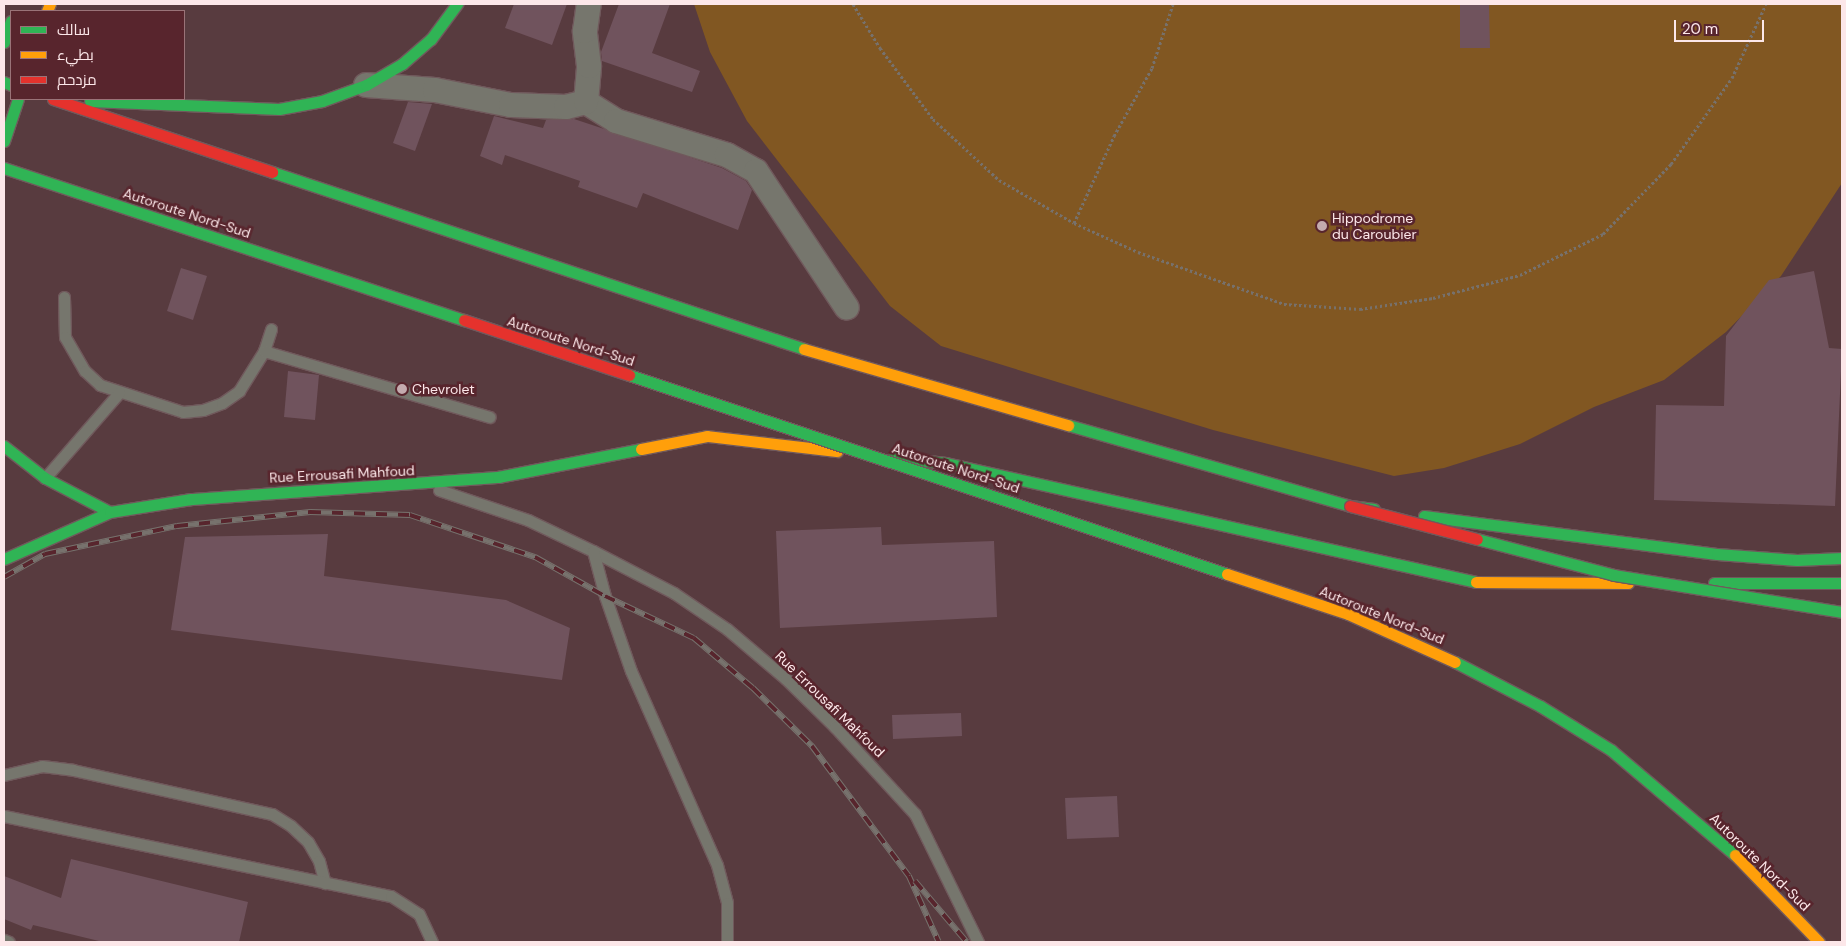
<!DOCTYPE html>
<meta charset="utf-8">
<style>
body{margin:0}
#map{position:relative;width:1846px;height:946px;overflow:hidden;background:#583b3f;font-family:"DM Sans",Cairo,sans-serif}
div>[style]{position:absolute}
.green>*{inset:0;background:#815722}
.building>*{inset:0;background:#70535d}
.path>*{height:3px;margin-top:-1.5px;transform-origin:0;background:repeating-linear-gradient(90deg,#77716c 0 2.5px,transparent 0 5px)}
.roads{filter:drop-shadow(1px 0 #70595c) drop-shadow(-1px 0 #70595c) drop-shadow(0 1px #70595c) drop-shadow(0 -1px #70595c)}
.lane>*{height:11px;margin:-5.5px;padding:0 5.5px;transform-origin:5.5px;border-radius:5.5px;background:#76766d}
.street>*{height:24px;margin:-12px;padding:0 12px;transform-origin:12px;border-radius:12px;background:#76766d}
.fast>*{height:11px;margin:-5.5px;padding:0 5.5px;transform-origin:5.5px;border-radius:5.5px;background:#30b455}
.slow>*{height:11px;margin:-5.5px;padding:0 5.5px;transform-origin:5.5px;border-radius:5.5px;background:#ff9f0a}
.jam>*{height:11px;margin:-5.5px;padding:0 5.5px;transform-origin:5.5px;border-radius:5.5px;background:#e5322d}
.rail>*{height:5.5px;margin-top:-2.75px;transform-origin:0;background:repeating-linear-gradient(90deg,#58252d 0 11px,#77726d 0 22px);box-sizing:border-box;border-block:1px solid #77726d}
.bridges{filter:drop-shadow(1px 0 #70595c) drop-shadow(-1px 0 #70595c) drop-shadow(0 1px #70595c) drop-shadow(0 -1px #70595c)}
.fast-bridge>*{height:11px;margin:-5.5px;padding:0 5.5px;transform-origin:5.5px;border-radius:5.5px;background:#30b455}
.slow-bridge>*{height:11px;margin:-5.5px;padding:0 5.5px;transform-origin:5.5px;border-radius:5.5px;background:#ff9f0a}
.jam-bridge>*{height:11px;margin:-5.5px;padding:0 5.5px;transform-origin:5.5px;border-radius:5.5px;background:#e5322d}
.dots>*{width:14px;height:14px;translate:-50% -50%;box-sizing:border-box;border:2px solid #58252d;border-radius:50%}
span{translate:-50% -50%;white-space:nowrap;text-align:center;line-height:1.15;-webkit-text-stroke:5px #58252d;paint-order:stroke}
.street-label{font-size:14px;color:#fce7e9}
.poi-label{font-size:14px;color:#fce7e9}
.left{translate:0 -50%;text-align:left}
.frame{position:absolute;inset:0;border:5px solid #fce7e9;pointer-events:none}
.legend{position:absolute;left:10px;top:10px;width:175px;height:90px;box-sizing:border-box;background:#58252d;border:1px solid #9a7378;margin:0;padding:6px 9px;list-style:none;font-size:15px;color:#fce7e9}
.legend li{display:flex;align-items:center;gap:10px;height:25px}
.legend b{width:25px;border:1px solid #9a7378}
.scale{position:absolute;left:1674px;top:20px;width:90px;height:22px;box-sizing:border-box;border:2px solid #fce7e9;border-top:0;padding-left:6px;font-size:15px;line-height:18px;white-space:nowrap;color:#fce7e9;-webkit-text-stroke:4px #58252d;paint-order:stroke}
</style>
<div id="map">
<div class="green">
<i style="clip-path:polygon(694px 4px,1842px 4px,1842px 183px,1781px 276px,1726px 332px,1664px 380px,1594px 407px,1520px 444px,1444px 468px,1394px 476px,1213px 430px,941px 346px,890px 306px,747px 121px,710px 52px)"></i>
</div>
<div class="building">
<i style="clip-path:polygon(514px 4px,567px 4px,552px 45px,505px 28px)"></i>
<i style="clip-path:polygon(619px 4px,670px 4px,652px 53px,700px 71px,692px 92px,602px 61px,601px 52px)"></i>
<i style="clip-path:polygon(1460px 4px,1489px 4px,1490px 48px,1460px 48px)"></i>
<i style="clip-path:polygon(408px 102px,432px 104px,415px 151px,393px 143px)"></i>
<i style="clip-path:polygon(494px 116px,543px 128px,546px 120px,574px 119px,722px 168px,746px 181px,752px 190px,738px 230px,643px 193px,637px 208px,578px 187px,580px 181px,505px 155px,502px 165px,480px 156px)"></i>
<i style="clip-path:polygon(181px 268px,207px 276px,193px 320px,167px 311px)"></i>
<i style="clip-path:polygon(1814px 271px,1829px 348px,1842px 349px,1835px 506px,1654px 500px,1656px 405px,1724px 406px,1726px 336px,1769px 280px)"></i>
<i style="clip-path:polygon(288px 371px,319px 375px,315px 420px,284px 417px)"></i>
<i style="clip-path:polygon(881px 527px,882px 545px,994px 541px,997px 617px,780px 628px,776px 531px)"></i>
<i style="clip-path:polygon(328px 534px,324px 576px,506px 600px,570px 628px,562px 680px,171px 630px,185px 537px)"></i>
<i style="clip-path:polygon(961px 713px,962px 736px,893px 739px,892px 715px)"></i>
<i style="clip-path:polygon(1117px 796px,1119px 837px,1067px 839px,1065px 798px)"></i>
<i style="clip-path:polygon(71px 859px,248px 902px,239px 942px,103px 942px,33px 925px,31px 930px,4px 919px,4px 876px,61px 898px)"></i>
</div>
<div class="path">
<i style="left:853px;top:4px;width:52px;rotate:58.5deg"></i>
<i style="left:880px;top:48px;width:89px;rotate:53.3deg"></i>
<i style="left:933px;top:119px;width:90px;rotate:42.7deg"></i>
<i style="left:999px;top:180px;width:86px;rotate:29.8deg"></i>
<i style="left:1074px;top:223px;width:70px;rotate:24.4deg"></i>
<i style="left:1138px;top:252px;width:155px;rotate:19.6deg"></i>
<i style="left:1284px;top:304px;width:76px;rotate:3.8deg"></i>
<i style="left:1360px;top:309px;width:74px;rotate:-8.6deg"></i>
<i style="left:1433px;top:298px;width:90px;rotate:-14.8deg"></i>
<i style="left:1520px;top:275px;width:93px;rotate:-26.3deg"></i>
<i style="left:1603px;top:234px;width:98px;rotate:-45.8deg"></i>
<i style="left:1671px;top:164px;width:105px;rotate:-54.7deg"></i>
<i style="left:1732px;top:78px;width:81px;rotate:-65.3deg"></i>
<i style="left:1074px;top:223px;width:96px;rotate:-65.3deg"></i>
<i style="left:1114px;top:136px;width:78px;rotate:-60.8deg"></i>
<i style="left:1152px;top:68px;width:67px;rotate:-71.8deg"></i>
</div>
<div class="roads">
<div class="lane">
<i style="left:64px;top:297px;width:40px;rotate:88.6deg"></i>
<i style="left:65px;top:337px;width:39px;rotate:60deg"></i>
<i style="left:85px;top:371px;width:21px;rotate:43deg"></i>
<i style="left:100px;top:385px;width:87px;rotate:18deg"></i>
<i style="left:183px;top:412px;width:20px;rotate:-6deg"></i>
<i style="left:203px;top:410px;width:20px;rotate:-20deg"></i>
<i style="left:222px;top:403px;width:21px;rotate:-35deg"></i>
<i style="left:239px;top:391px;width:47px;rotate:-58deg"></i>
<i style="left:264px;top:351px;width:23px;rotate:-72deg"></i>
<i style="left:264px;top:351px;width:235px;rotate:16.3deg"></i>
<i style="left:45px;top:478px;width:113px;rotate:-49deg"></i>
<i style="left:439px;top:490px;width:94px;rotate:18.6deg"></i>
<i style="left:528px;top:520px;width:72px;rotate:25.5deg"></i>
<i style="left:593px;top:551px;width:91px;rotate:27.4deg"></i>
<i style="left:674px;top:593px;width:64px;rotate:34.2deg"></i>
<i style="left:727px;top:629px;width:77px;rotate:40.3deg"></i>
<i style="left:786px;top:679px;width:69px;rotate:44.4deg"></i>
<i style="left:835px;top:727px;width:118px;rotate:47.4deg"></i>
<i style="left:915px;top:814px;width:143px;rotate:63.8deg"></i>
<i style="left:593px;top:551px;width:47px;rotate:75.1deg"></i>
<i style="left:605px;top:596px;width:79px;rotate:70.9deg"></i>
<i style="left:631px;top:671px;width:212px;rotate:66.1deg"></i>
<i style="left:717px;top:865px;width:39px;rotate:75deg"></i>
<i style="left:727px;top:903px;width:39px;rotate:90deg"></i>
<i style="left:4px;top:775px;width:39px;rotate:-13deg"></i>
<i style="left:42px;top:766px;width:31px;rotate:7deg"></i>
<i style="left:73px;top:770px;width:204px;rotate:12.5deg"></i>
<i style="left:272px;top:814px;width:22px;rotate:32deg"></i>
<i style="left:291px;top:826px;width:23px;rotate:43deg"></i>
<i style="left:308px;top:842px;width:22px;rotate:60deg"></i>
<i style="left:319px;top:861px;width:23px;rotate:75deg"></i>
<i style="left:4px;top:816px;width:395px;rotate:11.7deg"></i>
<i style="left:391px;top:896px;width:33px;rotate:33deg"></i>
<i style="left:419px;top:914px;width:31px;rotate:65deg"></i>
<i style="left:4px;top:940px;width:5px;rotate:22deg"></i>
</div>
<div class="street">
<i style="left:366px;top:85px;width:69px;rotate:4.1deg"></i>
<i style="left:435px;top:90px;width:77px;rotate:11.2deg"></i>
<i style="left:511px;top:105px;width:55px;rotate:2.1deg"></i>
<i style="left:566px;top:107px;width:21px;rotate:-14deg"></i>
<i style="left:586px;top:102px;width:36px;rotate:32deg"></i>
<i style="left:616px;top:121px;width:116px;rotate:17deg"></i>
<i style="left:727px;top:155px;width:33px;rotate:29deg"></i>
<i style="left:756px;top:171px;width:164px;rotate:56.4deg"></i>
<i style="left:586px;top:102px;width:36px;rotate:-85deg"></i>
<i style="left:589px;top:66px;width:35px;rotate:-97deg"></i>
<i style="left:585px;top:31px;width:27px;rotate:-82deg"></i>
</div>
<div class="fast">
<i style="left:4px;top:42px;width:22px;rotate:-72deg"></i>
<i style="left:4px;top:82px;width:8px;rotate:23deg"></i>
<i style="left:90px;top:101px;width:189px;rotate:2.4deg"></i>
<i style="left:279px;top:109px;width:44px;rotate:-10.5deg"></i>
<i style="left:322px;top:101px;width:47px;rotate:-20deg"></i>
<i style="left:366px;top:85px;width:42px;rotate:-30.3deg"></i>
<i style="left:402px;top:64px;width:38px;rotate:-41deg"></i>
<i style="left:431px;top:39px;width:44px;rotate:-53.4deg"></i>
<i style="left:4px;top:141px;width:44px;rotate:-71.6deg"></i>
<i style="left:272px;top:172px;width:561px;rotate:18.4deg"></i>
<i style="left:1068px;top:425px;width:293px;rotate:16deg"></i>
<i style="left:1350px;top:506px;width:24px;rotate:7deg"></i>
<i style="left:4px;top:446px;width:52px;rotate:38deg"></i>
<i style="left:45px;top:478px;width:73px;rotate:27.6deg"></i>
<i style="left:893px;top:457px;width:53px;rotate:6.5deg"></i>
<i style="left:946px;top:463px;width:543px;rotate:12.65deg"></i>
<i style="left:1424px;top:516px;width:295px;rotate:7.4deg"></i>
<i style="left:1717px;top:554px;width:80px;rotate:4.3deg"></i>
<i style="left:1797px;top:560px;width:45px;rotate:-2.5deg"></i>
<i style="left:4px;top:559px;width:116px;rotate:-23.9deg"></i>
<i style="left:110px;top:512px;width:82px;rotate:-9.1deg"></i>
<i style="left:191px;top:499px;width:308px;rotate:-4.1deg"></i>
<i style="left:498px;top:477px;width:146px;rotate:-11.1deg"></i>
<i style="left:1714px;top:583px;width:128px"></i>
</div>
<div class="slow">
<i style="left:47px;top:11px;width:8px;rotate:-67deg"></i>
<i style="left:804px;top:349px;width:275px;rotate:16.1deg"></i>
<i style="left:641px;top:449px;width:67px;rotate:-11.1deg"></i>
<i style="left:707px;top:436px;width:131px;rotate:6.6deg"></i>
<i style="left:1476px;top:582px;width:152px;rotate:0.4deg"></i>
</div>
<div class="jam">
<i style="left:53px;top:99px;width:231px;rotate:18.4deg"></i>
</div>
</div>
<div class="rail">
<i style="left:4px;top:577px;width:47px;rotate:-29.3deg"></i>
<i style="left:45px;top:554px;width:135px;rotate:-12deg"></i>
<i style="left:177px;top:526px;width:134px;rotate:-6deg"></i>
<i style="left:310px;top:512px;width:100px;rotate:1.7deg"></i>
<i style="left:410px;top:515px;width:132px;rotate:18.6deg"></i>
<i style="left:535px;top:557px;width:80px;rotate:29.1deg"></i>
<i style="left:605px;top:596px;width:98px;rotate:25.3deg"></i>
<i style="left:694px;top:638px;width:77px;rotate:40.3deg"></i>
<i style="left:753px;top:688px;width:83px;rotate:44.5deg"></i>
<i style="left:812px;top:746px;width:162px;rotate:53.3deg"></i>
<i style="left:909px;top:876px;width:72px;rotate:65.6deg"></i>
<i style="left:915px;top:881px;width:80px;rotate:49.6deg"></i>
</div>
<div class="bridges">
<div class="fast-bridge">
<i style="left:4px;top:168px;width:484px;rotate:18.3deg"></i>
<i style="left:629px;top:375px;width:630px;rotate:18.41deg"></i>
<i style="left:1477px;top:539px;width:142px;rotate:14.7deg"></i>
<i style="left:1614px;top:575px;width:231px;rotate:9.2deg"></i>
<i style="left:1455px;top:662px;width:96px;rotate:27.4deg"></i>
<i style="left:1540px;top:706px;width:84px;rotate:31.8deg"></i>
<i style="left:1611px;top:750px;width:162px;rotate:40.3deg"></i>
</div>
<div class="slow-bridge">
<i style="left:1227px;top:574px;width:127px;rotate:18.3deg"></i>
<i style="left:1348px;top:614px;width:117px;rotate:24.2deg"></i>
<i style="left:1735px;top:855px;width:121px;rotate:46deg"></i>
</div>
<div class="jam-bridge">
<i style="left:464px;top:320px;width:174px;rotate:18.4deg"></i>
<i style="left:1350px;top:506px;width:131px;rotate:14.6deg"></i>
</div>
</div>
<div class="dots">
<i style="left:1322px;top:226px;background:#c3abae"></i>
<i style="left:402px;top:389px;background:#c3abae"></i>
</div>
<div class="street-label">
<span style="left:187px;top:213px;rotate:18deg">Autoroute Nord-Sud</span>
<span style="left:571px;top:341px;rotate:18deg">Autoroute Nord-Sud</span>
<span style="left:956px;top:468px;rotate:18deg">Autoroute Nord-Sud</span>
<span style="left:342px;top:474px;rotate:-3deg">Rue Errousafi Mahfoud</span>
<span style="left:1382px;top:615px;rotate:22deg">Autoroute Nord-Sud</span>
<span style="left:830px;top:704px;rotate:44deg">Rue Errousafi Mahfoud</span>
<span style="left:1760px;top:862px;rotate:44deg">Autoroute Nord-Sud</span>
</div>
<div class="poi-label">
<span class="left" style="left:1332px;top:226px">Hippodrome<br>du Caroubier</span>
<span class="left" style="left:412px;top:389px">Chevrolet</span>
</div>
<div class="frame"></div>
<ul class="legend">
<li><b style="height:6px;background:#30b455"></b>سالك</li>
<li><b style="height:6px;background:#ff9f0a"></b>بطيء</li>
<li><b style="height:6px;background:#e5322d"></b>مزدحم</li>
</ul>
<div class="scale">20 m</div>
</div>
